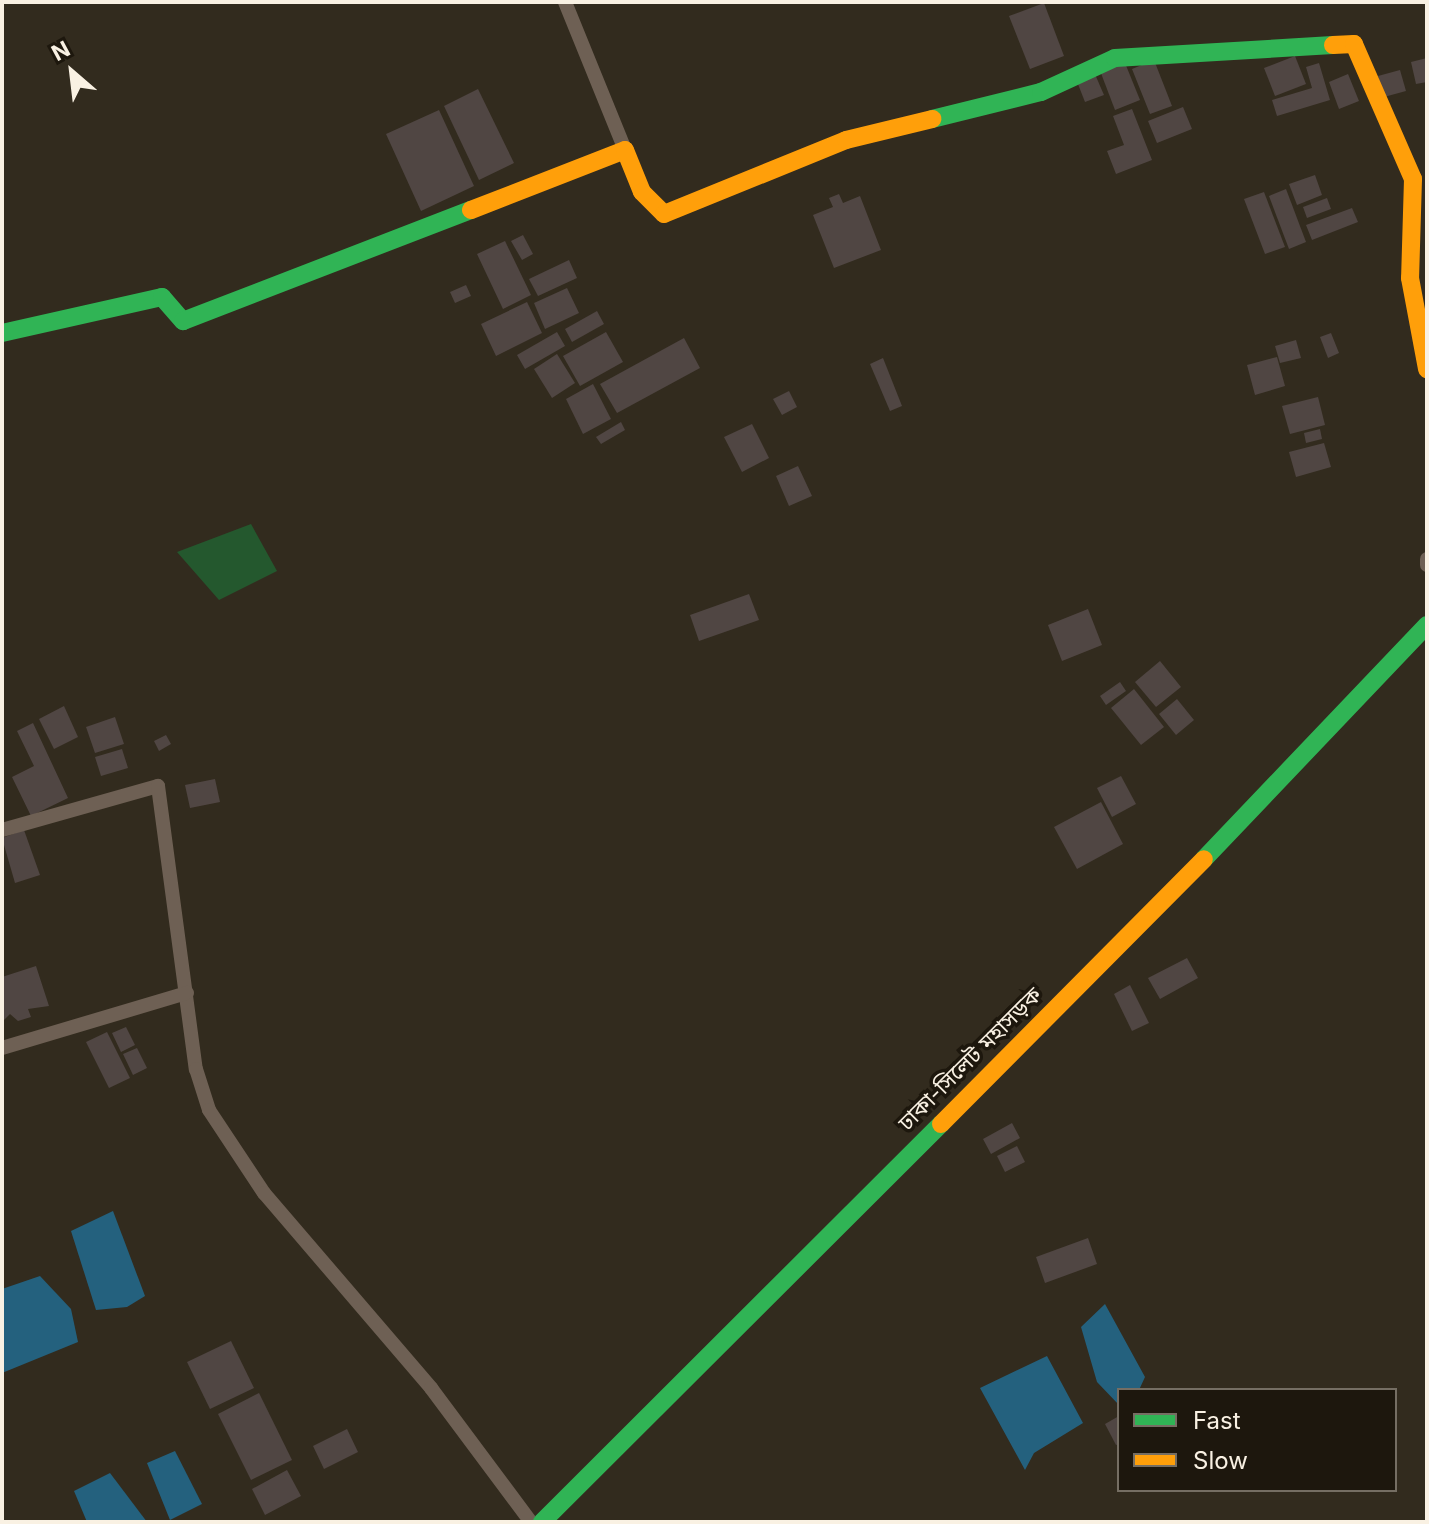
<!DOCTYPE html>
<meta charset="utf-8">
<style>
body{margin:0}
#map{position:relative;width:1429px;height:1524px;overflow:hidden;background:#322b1e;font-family:Inter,"Noto Sans Bengali",sans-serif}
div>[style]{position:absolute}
.green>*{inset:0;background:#24582e}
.water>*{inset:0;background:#24617e}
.building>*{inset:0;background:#504643}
.street>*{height:14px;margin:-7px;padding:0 7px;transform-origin:7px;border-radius:7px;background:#6e6054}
.fast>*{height:18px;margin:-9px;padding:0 9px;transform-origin:9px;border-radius:9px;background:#30b455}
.slow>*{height:18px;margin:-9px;padding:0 9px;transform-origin:9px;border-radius:9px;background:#ff9f0a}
span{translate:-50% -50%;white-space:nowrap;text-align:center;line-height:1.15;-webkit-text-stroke:7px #1d170d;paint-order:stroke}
.street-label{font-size:22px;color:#f9f1e3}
.frame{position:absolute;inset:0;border:4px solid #f9f1e3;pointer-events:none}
.legend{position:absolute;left:1117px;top:1388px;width:280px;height:104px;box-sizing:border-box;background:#1d170d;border:2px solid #756e63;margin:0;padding:10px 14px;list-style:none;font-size:24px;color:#f9f1e3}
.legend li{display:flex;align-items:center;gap:16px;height:40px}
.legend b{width:40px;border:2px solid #756e63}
.north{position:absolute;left:32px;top:32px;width:80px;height:80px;-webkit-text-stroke:6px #1d170d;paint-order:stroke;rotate:332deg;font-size:22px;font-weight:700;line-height:32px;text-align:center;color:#f9f1e3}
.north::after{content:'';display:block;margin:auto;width:28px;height:36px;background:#f9f1e3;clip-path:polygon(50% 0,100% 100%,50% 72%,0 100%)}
</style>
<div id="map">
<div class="green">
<i style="clip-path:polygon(251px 524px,277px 571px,219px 600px,177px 552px)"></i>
</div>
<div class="water">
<i style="clip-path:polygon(113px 1211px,145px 1296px,127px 1307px,96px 1310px,71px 1231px)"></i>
<i style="clip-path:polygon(40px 1276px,71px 1309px,78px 1342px,2px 1373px,2px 1289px)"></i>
<i style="clip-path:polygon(1105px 1304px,1145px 1377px,1139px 1390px,1119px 1390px,1119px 1405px,1097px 1382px,1081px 1327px)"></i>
<i style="clip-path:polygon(1047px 1356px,1083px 1423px,1034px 1453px,1025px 1470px,980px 1388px)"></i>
<i style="clip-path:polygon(175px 1451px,202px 1504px,170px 1520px,147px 1463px)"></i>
<i style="clip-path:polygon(110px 1473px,147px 1522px,87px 1522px,74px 1491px)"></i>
</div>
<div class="building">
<i style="clip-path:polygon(1044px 3px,1064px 56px,1030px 69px,1009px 16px)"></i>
<i style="clip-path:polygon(1295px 56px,1306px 84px,1275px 96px,1264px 68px)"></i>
<i style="clip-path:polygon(1123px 58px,1140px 100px,1115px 110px,1099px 68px)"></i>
<i style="clip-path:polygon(1427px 58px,1427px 82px,1416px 84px,1411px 62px)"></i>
<i style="clip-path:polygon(1154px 60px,1172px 106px,1150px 114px,1132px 69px)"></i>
<i style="clip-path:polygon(1319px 63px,1330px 100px,1277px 116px,1272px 100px,1312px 88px,1306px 67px)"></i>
<i style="clip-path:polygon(1400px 70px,1406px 91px,1384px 97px,1378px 76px)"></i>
<i style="clip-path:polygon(1094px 72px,1104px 95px,1085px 102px,1076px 79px)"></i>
<i style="clip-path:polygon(1348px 74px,1359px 101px,1339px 109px,1329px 82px)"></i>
<i style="clip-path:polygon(478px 89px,514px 163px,479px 180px,444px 106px)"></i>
<i style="clip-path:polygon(1183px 107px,1192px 129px,1157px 143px,1148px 121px)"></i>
<i style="clip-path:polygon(1132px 109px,1152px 160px,1116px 174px,1107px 151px,1124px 145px,1113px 116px)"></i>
<i style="clip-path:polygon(439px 110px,474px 186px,421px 211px,386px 134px)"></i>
<i style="clip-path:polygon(1315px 175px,1322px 195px,1297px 205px,1289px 184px)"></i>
<i style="clip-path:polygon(1286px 189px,1306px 242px,1289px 249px,1269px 196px)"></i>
<i style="clip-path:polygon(1264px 192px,1285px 247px,1265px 254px,1244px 199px)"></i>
<i style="clip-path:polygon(839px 194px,843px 203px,860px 196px,881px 250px,834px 268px,813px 215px,833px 207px,829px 198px)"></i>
<i style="clip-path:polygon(1327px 198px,1331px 209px,1307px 218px,1303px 207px)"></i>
<i style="clip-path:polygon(1352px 208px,1358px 222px,1312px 240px,1306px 225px)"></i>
<i style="clip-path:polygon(523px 235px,533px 254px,522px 260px,511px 241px)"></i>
<i style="clip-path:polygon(505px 241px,531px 295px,503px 309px,477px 254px)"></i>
<i style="clip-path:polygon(569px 260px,577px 278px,538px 296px,529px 279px)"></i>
<i style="clip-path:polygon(466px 285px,471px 296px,455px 303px,450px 292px)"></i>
<i style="clip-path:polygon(567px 288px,579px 313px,545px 329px,534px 303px)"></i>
<i style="clip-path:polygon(527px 302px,542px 333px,496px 356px,481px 324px)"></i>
<i style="clip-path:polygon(597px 311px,604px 324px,572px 342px,565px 329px)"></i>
<i style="clip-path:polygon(557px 332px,565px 346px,525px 369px,517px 355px)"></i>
<i style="clip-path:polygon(606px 332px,623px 362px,580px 386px,563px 356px)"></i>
<i style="clip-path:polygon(1331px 333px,1339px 353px,1328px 358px,1320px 337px)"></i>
<i style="clip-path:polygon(684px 338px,700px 368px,617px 413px,600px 384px)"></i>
<i style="clip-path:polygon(1296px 340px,1301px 358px,1280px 363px,1275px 346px)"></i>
<i style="clip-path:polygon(557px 354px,575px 383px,552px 398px,534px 369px)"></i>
<i style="clip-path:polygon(1277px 357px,1285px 386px,1255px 395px,1247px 365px)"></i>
<i style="clip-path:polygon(883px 358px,902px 406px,890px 411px,870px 364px)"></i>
<i style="clip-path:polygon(593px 384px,611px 419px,583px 434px,566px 399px)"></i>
<i style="clip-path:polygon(789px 391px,797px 407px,782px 415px,773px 399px)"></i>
<i style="clip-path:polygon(1318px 397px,1325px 425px,1290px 434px,1282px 406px)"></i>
<i style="clip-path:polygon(621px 422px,625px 430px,601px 444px,596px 437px)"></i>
<i style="clip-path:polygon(752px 424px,769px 458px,742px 472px,724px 437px)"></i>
<i style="clip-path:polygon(1320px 429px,1322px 439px,1306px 443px,1304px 433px)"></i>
<i style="clip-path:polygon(1324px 443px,1331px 467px,1296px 477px,1289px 452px)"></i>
<i style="clip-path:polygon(798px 466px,812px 496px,789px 506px,776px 476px)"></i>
<i style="clip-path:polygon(749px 594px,759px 620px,699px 641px,690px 615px)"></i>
<i style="clip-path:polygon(1088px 609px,1102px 645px,1062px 661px,1048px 625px)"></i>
<i style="clip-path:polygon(1160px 661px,1181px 687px,1156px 707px,1135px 682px)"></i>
<i style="clip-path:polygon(1120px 682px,1126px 691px,1106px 705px,1100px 696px)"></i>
<i style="clip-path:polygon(1134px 689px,1164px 727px,1141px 745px,1111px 708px)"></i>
<i style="clip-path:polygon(1177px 699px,1194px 720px,1176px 735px,1159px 714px)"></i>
<i style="clip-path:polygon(64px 706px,78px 737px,54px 749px,39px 719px)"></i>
<i style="clip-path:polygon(115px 717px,124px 744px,95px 753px,86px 727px)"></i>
<i style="clip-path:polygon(33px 723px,68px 798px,31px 816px,12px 777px,34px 766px,17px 731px)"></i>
<i style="clip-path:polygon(166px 735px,171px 744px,159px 751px,154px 741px)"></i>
<i style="clip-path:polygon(122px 749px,128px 768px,101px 776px,95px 757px)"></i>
<i style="clip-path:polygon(1121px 776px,1136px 804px,1112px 817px,1097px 788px)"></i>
<i style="clip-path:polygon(215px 779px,220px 802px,190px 808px,185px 785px)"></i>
<i style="clip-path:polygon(1101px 802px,1123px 844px,1077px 869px,1054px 827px)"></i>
<i style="clip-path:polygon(24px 830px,40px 875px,15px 883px,2px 838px)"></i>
<i style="clip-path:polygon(1187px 958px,1198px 978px,1160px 999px,1148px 978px)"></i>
<i style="clip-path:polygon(36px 966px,49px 1006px,28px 1009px,31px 1017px,18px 1021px,10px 1014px,2px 1022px,2px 977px)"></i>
<i style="clip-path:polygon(1130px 985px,1149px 1023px,1132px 1031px,1114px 994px)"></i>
<i style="clip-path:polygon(126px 1027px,135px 1045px,121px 1052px,112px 1033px)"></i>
<i style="clip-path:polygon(107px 1032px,130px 1078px,109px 1088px,86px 1042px)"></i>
<i style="clip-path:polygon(137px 1048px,147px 1068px,133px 1075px,123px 1054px)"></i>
<i style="clip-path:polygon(1012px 1123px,1020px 1138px,991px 1154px,983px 1139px)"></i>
<i style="clip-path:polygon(1017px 1146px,1025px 1162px,1005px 1172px,997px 1156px)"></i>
<i style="clip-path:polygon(1088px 1238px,1097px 1264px,1045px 1283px,1036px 1257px)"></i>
<i style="clip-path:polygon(231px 1341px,254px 1388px,210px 1409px,187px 1362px)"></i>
<i style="clip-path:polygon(259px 1393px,292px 1460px,251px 1480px,218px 1414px)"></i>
<i style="clip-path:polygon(1119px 1416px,1119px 1444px,1116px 1445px,1105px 1424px)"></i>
<i style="clip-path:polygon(347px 1429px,358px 1452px,324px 1469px,313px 1446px)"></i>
<i style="clip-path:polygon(287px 1470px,301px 1496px,265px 1515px,252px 1489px)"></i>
</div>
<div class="street">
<i style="left:565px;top:2px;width:160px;rotate:67.9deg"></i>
<i style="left:1427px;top:559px;width:6px;rotate:90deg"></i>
<i style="left:2px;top:830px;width:162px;rotate:-15.8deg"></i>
<i style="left:158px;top:786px;width:286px;rotate:82.4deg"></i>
<i style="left:196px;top:1069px;width:43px;rotate:72.4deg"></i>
<i style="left:209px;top:1110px;width:100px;rotate:56.5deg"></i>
<i style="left:264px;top:1193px;width:257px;rotate:49.4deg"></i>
<i style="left:431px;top:1388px;width:167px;rotate:53.3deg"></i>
<i style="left:2px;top:1048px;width:193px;rotate:-16.6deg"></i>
</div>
<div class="fast">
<i style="left:932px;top:119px;width:112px;rotate:-13.9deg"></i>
<i style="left:1041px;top:92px;width:81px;rotate:-24.7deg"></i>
<i style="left:1115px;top:58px;width:218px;rotate:-3.4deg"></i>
<i style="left:2px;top:333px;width:164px;rotate:-12.7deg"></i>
<i style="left:162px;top:297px;width:32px;rotate:49deg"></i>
<i style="left:183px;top:321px;width:309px;rotate:-21.1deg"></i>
<i style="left:1204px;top:859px;width:323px;rotate:-46.4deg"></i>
<i style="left:542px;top:1522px;width:564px;rotate:-44.93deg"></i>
</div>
<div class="slow">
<i style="left:1333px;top:45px;width:21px;rotate:-3deg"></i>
<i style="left:1354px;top:44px;width:147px;rotate:66.4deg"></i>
<i style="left:1413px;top:179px;width:99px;rotate:91.7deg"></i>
<i style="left:1410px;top:278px;width:93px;rotate:79.4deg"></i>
<i style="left:471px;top:210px;width:165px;rotate:-21.3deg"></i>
<i style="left:625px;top:150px;width:45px;rotate:68deg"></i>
<i style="left:642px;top:192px;width:31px;rotate:45deg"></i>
<i style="left:664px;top:214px;width:196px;rotate:-22.1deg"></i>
<i style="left:846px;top:140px;width:89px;rotate:-13.7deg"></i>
<i style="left:941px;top:1124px;width:373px;rotate:-45.2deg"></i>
</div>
<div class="street-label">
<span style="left:970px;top:1059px;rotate:-45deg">ঢাকা-সিলেট মহাসড়ক</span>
</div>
<div class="frame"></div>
<ul class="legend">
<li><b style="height:10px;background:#30b455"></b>Fast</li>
<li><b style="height:10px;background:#ff9f0a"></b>Slow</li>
</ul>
<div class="north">N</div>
</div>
